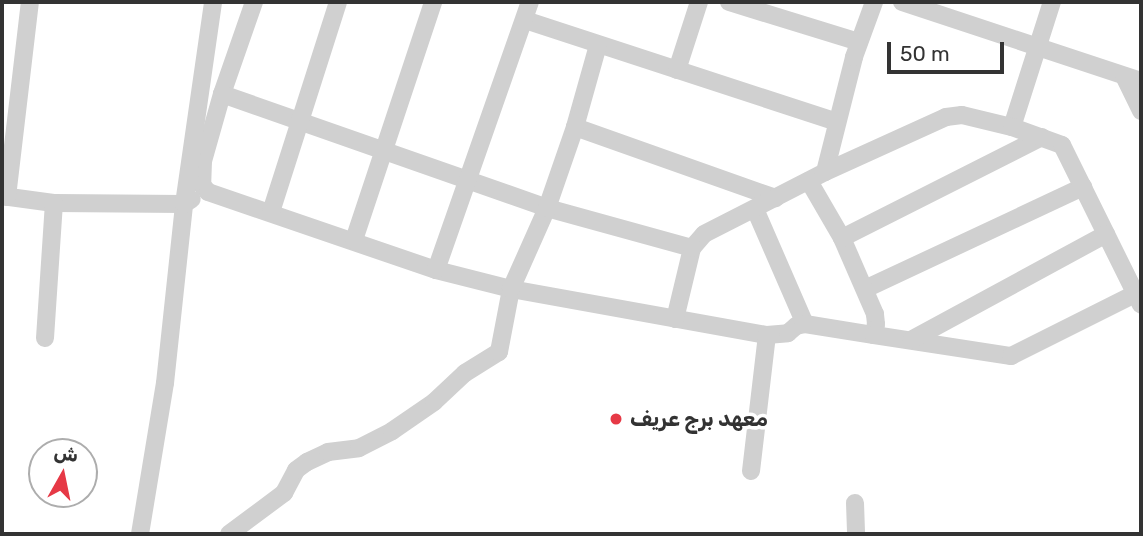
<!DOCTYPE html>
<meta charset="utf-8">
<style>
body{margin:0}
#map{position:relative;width:1143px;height:536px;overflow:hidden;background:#fff;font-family:Rubik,Vazirmatn,sans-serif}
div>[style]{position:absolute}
.minor>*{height:18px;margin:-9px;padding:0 9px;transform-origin:9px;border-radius:9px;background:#d0d0d0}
.dots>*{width:19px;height:19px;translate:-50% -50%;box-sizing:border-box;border:4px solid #fff;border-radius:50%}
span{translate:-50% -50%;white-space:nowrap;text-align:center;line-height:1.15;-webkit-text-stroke:7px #fff;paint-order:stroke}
.poi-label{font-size:21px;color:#333;font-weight:700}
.left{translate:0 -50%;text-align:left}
.frame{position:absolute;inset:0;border:4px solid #333;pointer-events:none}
.north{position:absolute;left:28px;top:438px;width:70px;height:70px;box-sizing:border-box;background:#fff;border:2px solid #adadad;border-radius:50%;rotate:9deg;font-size:19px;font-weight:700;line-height:28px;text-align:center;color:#333}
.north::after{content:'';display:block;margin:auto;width:24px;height:32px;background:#e63946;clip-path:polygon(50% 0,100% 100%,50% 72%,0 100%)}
.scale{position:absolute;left:887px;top:42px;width:117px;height:32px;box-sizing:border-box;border:4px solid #333;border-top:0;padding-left:9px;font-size:21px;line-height:24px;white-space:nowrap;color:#333;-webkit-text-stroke:5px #fff;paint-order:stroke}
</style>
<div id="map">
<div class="minor">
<i style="left:254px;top:2px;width:97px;rotate:109.2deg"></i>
<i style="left:222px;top:94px;width:70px;rotate:105.8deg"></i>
<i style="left:203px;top:161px;width:24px;rotate:92deg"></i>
<i style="left:202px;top:185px;width:9px;rotate:49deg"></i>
<i style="left:208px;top:192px;width:241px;rotate:18.9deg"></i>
<i style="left:436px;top:270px;width:77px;rotate:14.2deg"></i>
<i style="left:511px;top:289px;width:260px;rotate:10.2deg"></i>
<i style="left:767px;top:335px;width:21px;rotate:-5deg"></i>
<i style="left:788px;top:333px;width:11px;rotate:-41deg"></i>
<i style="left:796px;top:326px;width:9px;rotate:-13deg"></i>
<i style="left:805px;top:324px;width:125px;rotate:-113.5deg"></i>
<i style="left:729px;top:2px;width:136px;rotate:17.1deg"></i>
<i style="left:902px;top:2px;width:252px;rotate:18.3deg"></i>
<i style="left:525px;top:20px;width:328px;rotate:18.1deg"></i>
<i style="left:677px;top:70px;width:71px;rotate:-72.1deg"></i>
<i style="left:1124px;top:76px;width:39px;rotate:64deg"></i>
<i style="left:222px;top:94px;width:344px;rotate:19.3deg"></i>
<i style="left:547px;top:208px;width:150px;rotate:15.4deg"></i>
<i style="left:575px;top:127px;width:213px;rotate:19.5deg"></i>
<i style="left:1012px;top:127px;width:131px;rotate:-72.3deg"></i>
<i style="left:825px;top:172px;width:119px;rotate:-75.8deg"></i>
<i style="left:854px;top:57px;width:59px;rotate:-70deg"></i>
<i style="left:2px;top:196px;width:52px;rotate:7.7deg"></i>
<i style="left:54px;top:203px;width:130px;rotate:0.4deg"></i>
<i style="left:184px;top:204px;width:9px;rotate:-32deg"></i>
<i style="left:7px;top:197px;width:196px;rotate:-83.3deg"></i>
<i style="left:271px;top:212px;width:220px;rotate:-72.3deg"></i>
<i style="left:842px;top:238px;width:224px;rotate:-26.8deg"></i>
<i style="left:354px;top:240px;width:251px;rotate:-71.6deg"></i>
<i style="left:436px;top:270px;width:284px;rotate:-70.7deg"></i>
<i style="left:865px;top:289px;width:241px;rotate:-25.1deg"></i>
<i style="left:675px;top:319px;width:73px;rotate:-76.5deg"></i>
<i style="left:692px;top:248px;width:18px;rotate:-49deg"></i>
<i style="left:704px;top:234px;width:136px;rotate:-27.1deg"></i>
<i style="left:825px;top:172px;width:133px;rotate:-24.4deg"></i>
<i style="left:946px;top:117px;width:16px;rotate:-7deg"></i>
<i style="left:962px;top:115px;width:51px;rotate:13.5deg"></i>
<i style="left:1012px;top:127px;width:53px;rotate:19.8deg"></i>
<i style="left:1062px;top:145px;width:178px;rotate:63.7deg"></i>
<i style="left:805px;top:324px;width:70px;rotate:9.1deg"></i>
<i style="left:874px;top:335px;width:11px;rotate:-80deg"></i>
<i style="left:876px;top:324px;width:10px;rotate:-96deg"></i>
<i style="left:875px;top:314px;width:83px;rotate:-113.5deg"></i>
<i style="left:842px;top:238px;width:66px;rotate:-120.1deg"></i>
<i style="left:874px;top:335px;width:139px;rotate:8.7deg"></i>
<i style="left:1011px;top:356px;width:145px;rotate:-26.6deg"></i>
<i style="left:45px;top:338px;width:135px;rotate:-86.2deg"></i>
<i style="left:911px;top:340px;width:222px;rotate:-28.5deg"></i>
<i style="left:751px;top:471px;width:137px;rotate:-83.3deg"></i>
<i style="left:855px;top:503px;width:31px;rotate:88deg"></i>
<i style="left:140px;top:534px;width:153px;rotate:-80.6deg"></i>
<i style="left:165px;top:383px;width:180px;rotate:-83.9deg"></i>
<i style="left:184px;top:204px;width:204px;rotate:-81.8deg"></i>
<i style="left:229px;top:534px;width:69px;rotate:-36.7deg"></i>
<i style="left:284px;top:493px;width:26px;rotate:-62deg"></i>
<i style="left:296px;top:470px;width:14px;rotate:-36deg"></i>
<i style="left:307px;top:462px;width:23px;rotate:-25deg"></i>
<i style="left:328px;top:452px;width:31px;rotate:-7deg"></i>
<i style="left:359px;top:448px;width:37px;rotate:-27deg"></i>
<i style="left:392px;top:431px;width:51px;rotate:-34.6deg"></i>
<i style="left:434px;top:402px;width:42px;rotate:-43.1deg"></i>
<i style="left:465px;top:373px;width:40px;rotate:-32deg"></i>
<i style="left:499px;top:352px;width:64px;rotate:-79.2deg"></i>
<i style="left:511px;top:289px;width:89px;rotate:-66deg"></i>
<i style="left:547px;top:208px;width:86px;rotate:-70.9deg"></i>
<i style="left:575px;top:127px;width:85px;rotate:-74.3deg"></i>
</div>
<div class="dots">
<i style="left:616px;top:419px;background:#e63946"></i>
</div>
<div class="poi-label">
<span class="left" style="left:630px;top:419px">معهد برج عريف</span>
</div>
<div class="frame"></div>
<div class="north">ش</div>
<div class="scale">50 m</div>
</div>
